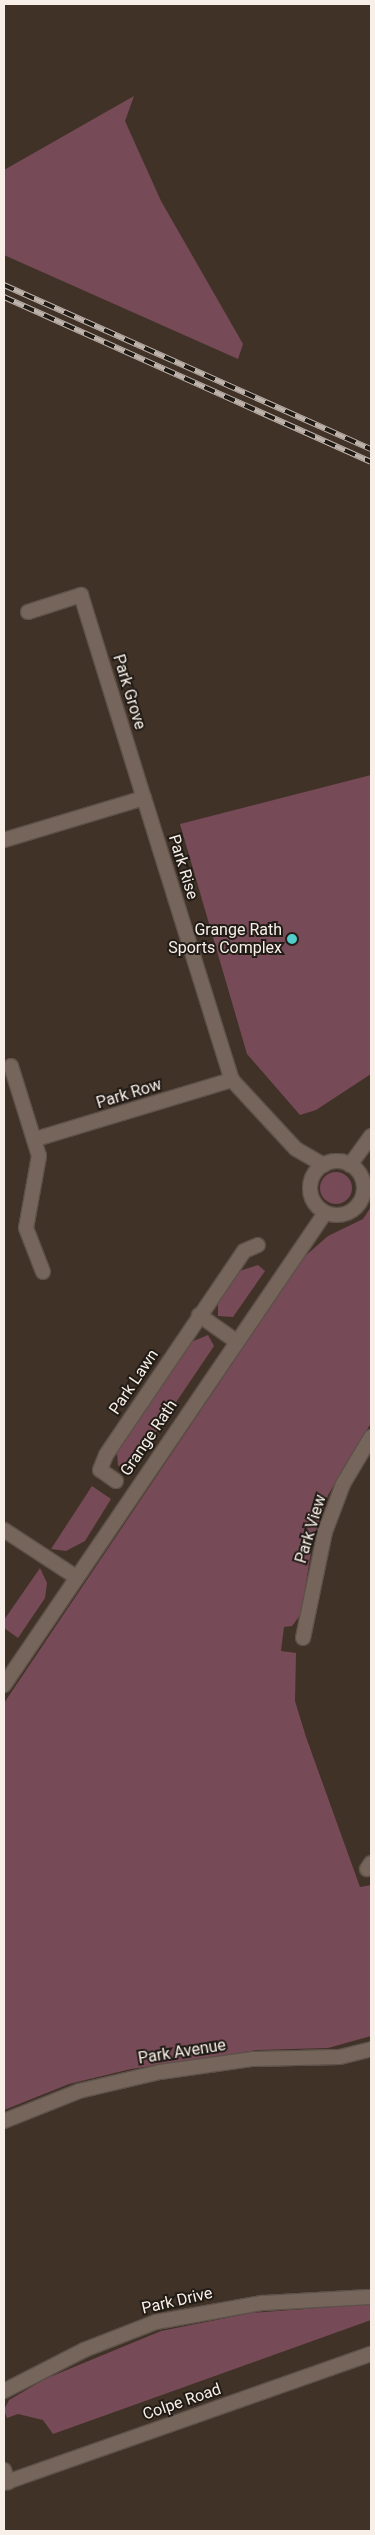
<!DOCTYPE html>
<style>
body{margin:0}
#map{position:relative;width:375px;height:2535px;overflow:hidden;background:#413228;font-family:Roboto,sans-serif}
div>[style]{position:absolute}
.green>*{inset:0;background:#764a56}
.round{border-radius:50%}
.roads{filter:drop-shadow(1px 0 #5d5149) drop-shadow(-1px 0 #5d5149) drop-shadow(0 1px #5d5149) drop-shadow(0 -1px #5d5149)}
.minor>*{height:14px;margin:-7px;padding:0 7px;transform-origin:7px;border-radius:7px;background:#76655b}
.minor>.ring{margin:-7px;padding:0;box-sizing:content-box;background:none;border:14px solid #76655b;border-radius:50%}
.tertiary>*{height:14px;margin:-7px;padding:0 7px;transform-origin:7px;border-radius:7px;background:#76655b}
.rail>*{height:5.5px;margin-top:-2.75px;transform-origin:0;background:repeating-linear-gradient(90deg,#221c17 0 11px,#beb3ab 0 22px);box-sizing:border-box;border-block:1px solid #beb3ab}
.dots>*{width:14px;height:14px;translate:-50% -50%;box-sizing:border-box;border:2px solid #221c17;border-radius:50%}
span{translate:-50% -50%;white-space:nowrap;text-align:center;line-height:1.15;-webkit-text-stroke:4px #221c17;paint-order:stroke}
.street-label{font-size:16px;color:#f8efe8}
.poi-label{font-size:16px;color:#f8efe8}
.right{translate:-100% -50%;text-align:right}
.frame{position:absolute;inset:0;border:5px solid #f8efe8;pointer-events:none}
</style>
<div id="map">
<div class="green">
<i style="clip-path:polygon(134px 96px,125px 121px,161px 201px,243px 344px,238px 359px,4px 255px,4px 170px)"></i>
<i style="clip-path:polygon(371px 775px,371px 1074px,316px 1110px,300px 1115px,247px 1054px,180px 824px)"></i>
<i class="round" style="left:320px;top:1172px;width:32px;height:32px"></i>
<i style="clip-path:polygon(371px 1207px,371px 1423px,328px 1495px,313px 1539px,301px 1614px,292px 1626px,284px 1627px,281px 1651px,296px 1653px,295px 1701px,306px 1737px,360px 1887px,371px 1885px,371px 2036px,328px 2048px,257px 2050px,131px 2069px,69px 2084px,4px 2110px,4px 1703px,304px 1257px,328px 1236px,363px 1219px)"></i>
<i style="clip-path:polygon(258px 1265px,265px 1271px,233px 1317px,218px 1316px,218px 1301px,239px 1271px)"></i>
<i style="clip-path:polygon(208px 1335px,214px 1346px,127px 1475px,118px 1465px,117px 1453px,191px 1342px)"></i>
<i style="clip-path:polygon(92px 1486px,111px 1499px,85px 1541px,66px 1551px,51px 1549px)"></i>
<i style="clip-path:polygon(40px 1568px,47px 1583px,45px 1598px,18px 1638px,4px 1628px,4px 1620px)"></i>
<i style="clip-path:polygon(371px 2304px,371px 2320px,53px 2434px,43px 2420px,18px 2414px,7px 2418px,4px 2410px,9px 2400px,45px 2379px,161px 2331px,251px 2313px)"></i>
</div>
<div class="roads">
<div class="minor">
<i style="left:28px;top:612px;width:56px;rotate:-17.8deg"></i>
<i style="left:81px;top:595px;width:213px;rotate:72.8deg"></i>
<i style="left:4px;top:840px;width:146px;rotate:-16.7deg"></i>
<i style="left:144px;top:798px;width:295px;rotate:72.7deg"></i>
<i style="left:232px;top:1080px;width:94px;rotate:47.2deg"></i>
<i style="left:296px;top:1149px;width:32px;rotate:30deg"></i>
<i style="left:11px;top:1066px;width:94px;rotate:72.7deg"></i>
<i style="left:39px;top:1156px;width:73px;rotate:100.2deg"></i>
<i style="left:26px;top:1228px;width:47px;rotate:68.9deg"></i>
<i style="left:36px;top:1139px;width:205px;rotate:-16.8deg"></i>
<i class="ring" style="left:310px;top:1161px;width:40px;height:40px"></i>
<i style="left:350px;top:1165px;width:36px;rotate:-54deg"></i>
<i style="left:199px;top:1315px;width:45px;rotate:35.1deg"></i>
<i style="left:116px;top:1481px;width:19px;rotate:-145deg"></i>
<i style="left:100px;top:1470px;width:16px;rotate:-68deg"></i>
<i style="left:106px;top:1455px;width:246px;rotate:-55.9deg"></i>
<i style="left:244px;top:1251px;width:15px;rotate:-23deg"></i>
<i style="left:4px;top:1530px;width:86px;rotate:33.1deg"></i>
<i style="left:303px;top:1638px;width:108px;rotate:-78.3deg"></i>
<i style="left:325px;top:1532px;width:51px;rotate:-69.4deg"></i>
<i style="left:343px;top:1484px;width:55px;rotate:-59.2deg"></i>
<i style="left:4px;top:1685px;width:571px;rotate:-55.78deg"></i>
<i style="left:367px;top:1869px;width:7px;rotate:-56deg"></i>
<i style="left:4px;top:2121px;width:81px;rotate:-21.8deg"></i>
<i style="left:79px;top:2091px;width:83px;rotate:-13.2deg"></i>
<i style="left:160px;top:2072px;width:94px;rotate:-8deg"></i>
<i style="left:253px;top:2059px;width:87px;rotate:-1.3deg"></i>
<i style="left:340px;top:2057px;width:32px;rotate:-14deg"></i>
<i style="left:4px;top:2391px;width:90px;rotate:-27.1deg"></i>
<i style="left:84px;top:2350px;width:77px;rotate:-21.3deg"></i>
<i style="left:156px;top:2322px;width:108px;rotate:-10.2deg"></i>
<i style="left:262px;top:2303px;width:109px;rotate:-3.2deg"></i>
<i style="left:4px;top:2470px;width:13px;rotate:72deg"></i>
</div>
<div class="tertiary">
<i style="left:4px;top:2483px;width:389px;rotate:-19.4deg"></i>
</div>
</div>
<div class="rail">
<i style="left:4px;top:285px;width:402px;rotate:24.1deg"></i>
<i style="left:4px;top:297px;width:402px;rotate:24.2deg"></i>
</div>
<div class="dots">
<i style="left:292px;top:939px;background:#53cdc9"></i>
</div>
<div class="street-label">
<span style="left:129px;top:692px;rotate:73deg">Park Grove</span>
<span style="left:183px;top:867px;rotate:73deg">Park Rise</span>
<span style="left:129px;top:1094px;rotate:-17deg">Park Row</span>
<span style="left:134px;top:1382px;rotate:-56deg">Park Lawn</span>
<span style="left:149px;top:1438px;rotate:-56deg">Grange Rath</span>
<span style="left:311px;top:1529px;rotate:-73deg">Park View</span>
<span style="left:182px;top:2052px;rotate:-9deg">Park Avenue</span>
<span style="left:177px;top:2301px;rotate:-13deg">Park Drive</span>
<span style="left:182px;top:2402px;rotate:-19deg">Colpe Road</span>
</div>
<div class="poi-label">
<span class="right" style="left:282px;top:939px">Grange Rath<br>Sports Complex</span>
</div>
<div class="frame"></div>
</div>
